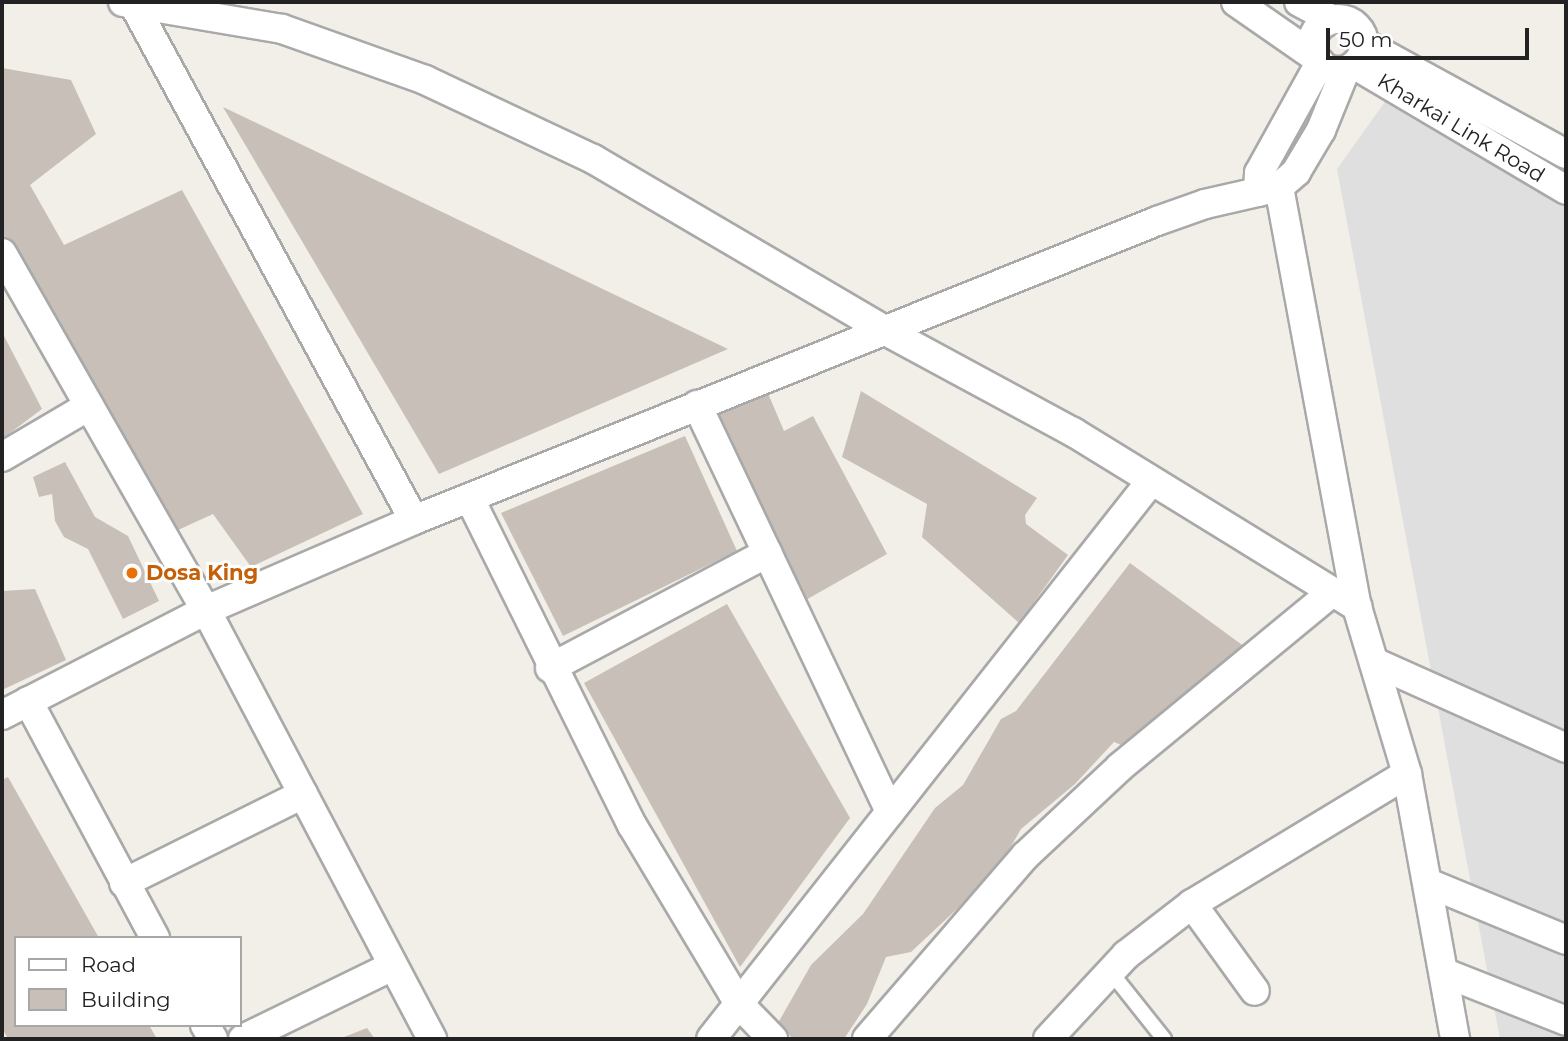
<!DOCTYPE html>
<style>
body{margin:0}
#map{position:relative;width:1568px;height:1041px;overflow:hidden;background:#f2efe9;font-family:Montserrat,sans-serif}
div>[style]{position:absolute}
.residential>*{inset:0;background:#e0dfdf}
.building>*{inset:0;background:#c7bfb8}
.roads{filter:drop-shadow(2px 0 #a9a9a9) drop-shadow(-2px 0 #a9a9a9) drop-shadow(0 2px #a9a9a9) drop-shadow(0 -2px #a9a9a9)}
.service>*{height:14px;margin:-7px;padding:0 7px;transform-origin:7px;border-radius:7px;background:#fff}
.minor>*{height:28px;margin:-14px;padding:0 14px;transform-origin:14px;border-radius:14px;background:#fff}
.minor>.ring{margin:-14px;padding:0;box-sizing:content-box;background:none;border:28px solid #fff;border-radius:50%}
.dots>*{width:19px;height:19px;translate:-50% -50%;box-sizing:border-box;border:4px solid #fff;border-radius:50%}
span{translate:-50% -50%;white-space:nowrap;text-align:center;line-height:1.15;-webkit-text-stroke:6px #fff;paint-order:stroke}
.street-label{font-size:21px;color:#222}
.food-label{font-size:21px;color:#c56008;font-weight:700}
.left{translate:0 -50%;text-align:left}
.frame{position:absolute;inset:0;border:4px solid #222;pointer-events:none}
.legend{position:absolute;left:14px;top:936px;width:228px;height:91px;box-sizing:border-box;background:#fff;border:2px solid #a7a7a7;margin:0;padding:9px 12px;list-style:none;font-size:21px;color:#222}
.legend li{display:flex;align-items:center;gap:14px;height:35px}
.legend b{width:35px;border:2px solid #a7a7a7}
.scale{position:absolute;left:1326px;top:28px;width:203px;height:32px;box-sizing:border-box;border:4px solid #222;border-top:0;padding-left:9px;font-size:21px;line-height:24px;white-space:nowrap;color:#222;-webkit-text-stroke:5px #fff;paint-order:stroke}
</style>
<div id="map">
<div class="residential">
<i style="clip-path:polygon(1389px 96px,1566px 197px,1566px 1039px,1500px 1039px,1337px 169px)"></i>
</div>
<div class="building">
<i style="clip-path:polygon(2px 68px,71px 80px,96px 134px,30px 185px,64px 245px,182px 190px,363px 514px,251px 567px,213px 514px,178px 530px,131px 464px,2px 236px)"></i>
<i style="clip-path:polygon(223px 107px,728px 349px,439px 474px)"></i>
<i style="clip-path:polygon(2px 332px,42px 409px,2px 439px)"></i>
<i style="clip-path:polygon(767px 391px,784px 431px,813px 416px,887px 554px,804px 601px,712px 412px)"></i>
<i style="clip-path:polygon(861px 391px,1037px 498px,1025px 515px,1026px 524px,1068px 555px,1019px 623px,922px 537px,927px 504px,842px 457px)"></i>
<i style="clip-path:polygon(685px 436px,737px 551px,563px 636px,501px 513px)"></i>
<i style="clip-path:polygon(65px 462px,95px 517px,128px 536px,159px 601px,123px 619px,88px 549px,64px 537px,55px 521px,52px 494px,39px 497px,33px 477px)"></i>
<i style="clip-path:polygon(1130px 563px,1245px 647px,1126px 747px,1114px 742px,1075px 784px,1021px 829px,1000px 865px,958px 908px,911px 952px,886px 957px,867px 1004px,844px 1039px,793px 1039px,778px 1023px,811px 965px,863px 914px,935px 808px,963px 785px,1001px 719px,1016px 711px)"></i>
<i style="clip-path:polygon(35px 589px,66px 660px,2px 690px,2px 591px)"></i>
<i style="clip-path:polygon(727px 604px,850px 818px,740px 967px,584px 683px)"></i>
<i style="clip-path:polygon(8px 777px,99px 938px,16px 938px,16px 1025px,149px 1025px,157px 1039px,8px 1039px,2px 1028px,2px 780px)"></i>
<i style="clip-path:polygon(367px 1028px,375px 1039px,339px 1039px)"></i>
</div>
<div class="roads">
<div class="service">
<i style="left:1110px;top:971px;width:87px;rotate:51.5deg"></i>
</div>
<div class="minor">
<i style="left:123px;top:2px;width:161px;rotate:9.6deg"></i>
<i style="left:282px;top:29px;width:152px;rotate:19.6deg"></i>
<i style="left:425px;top:80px;width:186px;rotate:25.2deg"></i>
<i style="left:593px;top:159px;width:340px;rotate:30.4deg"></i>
<i style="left:886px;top:331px;width:213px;rotate:28.4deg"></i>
<i style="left:1073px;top:432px;width:334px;rotate:31.6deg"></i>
<i style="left:1236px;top:2px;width:96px;rotate:34.8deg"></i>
<i style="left:1299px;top:2px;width:36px;rotate:28deg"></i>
<i style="left:133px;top:3px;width:588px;rotate:61.48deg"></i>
<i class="ring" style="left:1312px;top:19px;width:24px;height:24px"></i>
<i style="left:1365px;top:44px;width:229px;rotate:28.7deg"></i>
<i style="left:1355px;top:65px;width:245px;rotate:30.6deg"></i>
<i style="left:1279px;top:187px;width:427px;rotate:79.5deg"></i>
<i style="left:1357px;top:607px;width:174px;rotate:73.3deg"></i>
<i style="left:1407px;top:774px;width:269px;rotate:79.7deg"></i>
<i style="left:1258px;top:192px;width:19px;rotate:-87deg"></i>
<i style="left:1259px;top:173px;width:126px;rotate:-61deg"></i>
<i style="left:2px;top:253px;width:411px;rotate:60.3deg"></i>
<i style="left:206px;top:610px;width:485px;rotate:62.2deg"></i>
<i style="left:697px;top:405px;width:450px;rotate:64.6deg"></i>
<i style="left:2px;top:457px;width:101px;rotate:-30.4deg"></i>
<i style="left:470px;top:499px;width:364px;rotate:63.6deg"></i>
<i style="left:632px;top:825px;width:209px;rotate:59.1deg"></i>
<i style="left:739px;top:1004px;width:49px;rotate:45.8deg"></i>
<i style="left:1374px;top:662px;width:210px;rotate:24.1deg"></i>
<i style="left:550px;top:668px;width:246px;rotate:-27.9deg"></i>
<i style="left:28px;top:701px;width:269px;rotate:61.8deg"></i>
<i style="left:2px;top:715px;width:229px;rotate:-27.2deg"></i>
<i style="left:206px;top:610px;width:227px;rotate:-23.4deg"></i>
<i style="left:414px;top:520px;width:801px;rotate:-21.92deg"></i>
<i style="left:1157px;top:221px;width:51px;rotate:-19.5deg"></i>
<i style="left:1205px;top:204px;width:76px;rotate:-12.9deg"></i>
<i style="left:1279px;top:187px;width:23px;rotate:-41deg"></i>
<i style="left:1296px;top:172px;width:49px;rotate:-59.2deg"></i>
<i style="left:1321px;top:130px;width:64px;rotate:-67.9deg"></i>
<i style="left:124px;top:883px;width:200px;rotate:-26.4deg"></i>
<i style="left:1428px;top:883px;width:149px;rotate:22.4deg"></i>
<i style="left:1192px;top:904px;width:107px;rotate:54.1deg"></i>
<i style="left:1445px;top:973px;width:130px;rotate:21.6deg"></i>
<i style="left:205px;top:1025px;width:16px;rotate:60deg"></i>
<i style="left:243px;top:1039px;width:167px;rotate:-26deg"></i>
<i style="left:711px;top:1039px;width:711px;rotate:-51.74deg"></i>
<i style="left:867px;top:1039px;width:242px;rotate:-49.2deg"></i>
<i style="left:1025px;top:856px;width:130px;rotate:-43.1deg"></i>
<i style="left:1120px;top:767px;width:273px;rotate:-39.5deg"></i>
<i style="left:1048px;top:1039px;width:115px;rotate:-47.1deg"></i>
<i style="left:1126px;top:955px;width:83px;rotate:-37.7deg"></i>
<i style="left:1192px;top:904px;width:251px;rotate:-31.2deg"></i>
</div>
</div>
<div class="dots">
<i style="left:132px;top:573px;background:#e8710a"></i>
</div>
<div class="street-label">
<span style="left:1461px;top:128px;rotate:31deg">Kharkai Link Road</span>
</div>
<div class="food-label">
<span class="left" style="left:146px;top:573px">Dosa King</span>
</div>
<div class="frame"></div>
<ul class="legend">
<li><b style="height:9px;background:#fff"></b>Road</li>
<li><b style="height:19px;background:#c7bfb8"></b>Building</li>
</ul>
<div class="scale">50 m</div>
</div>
